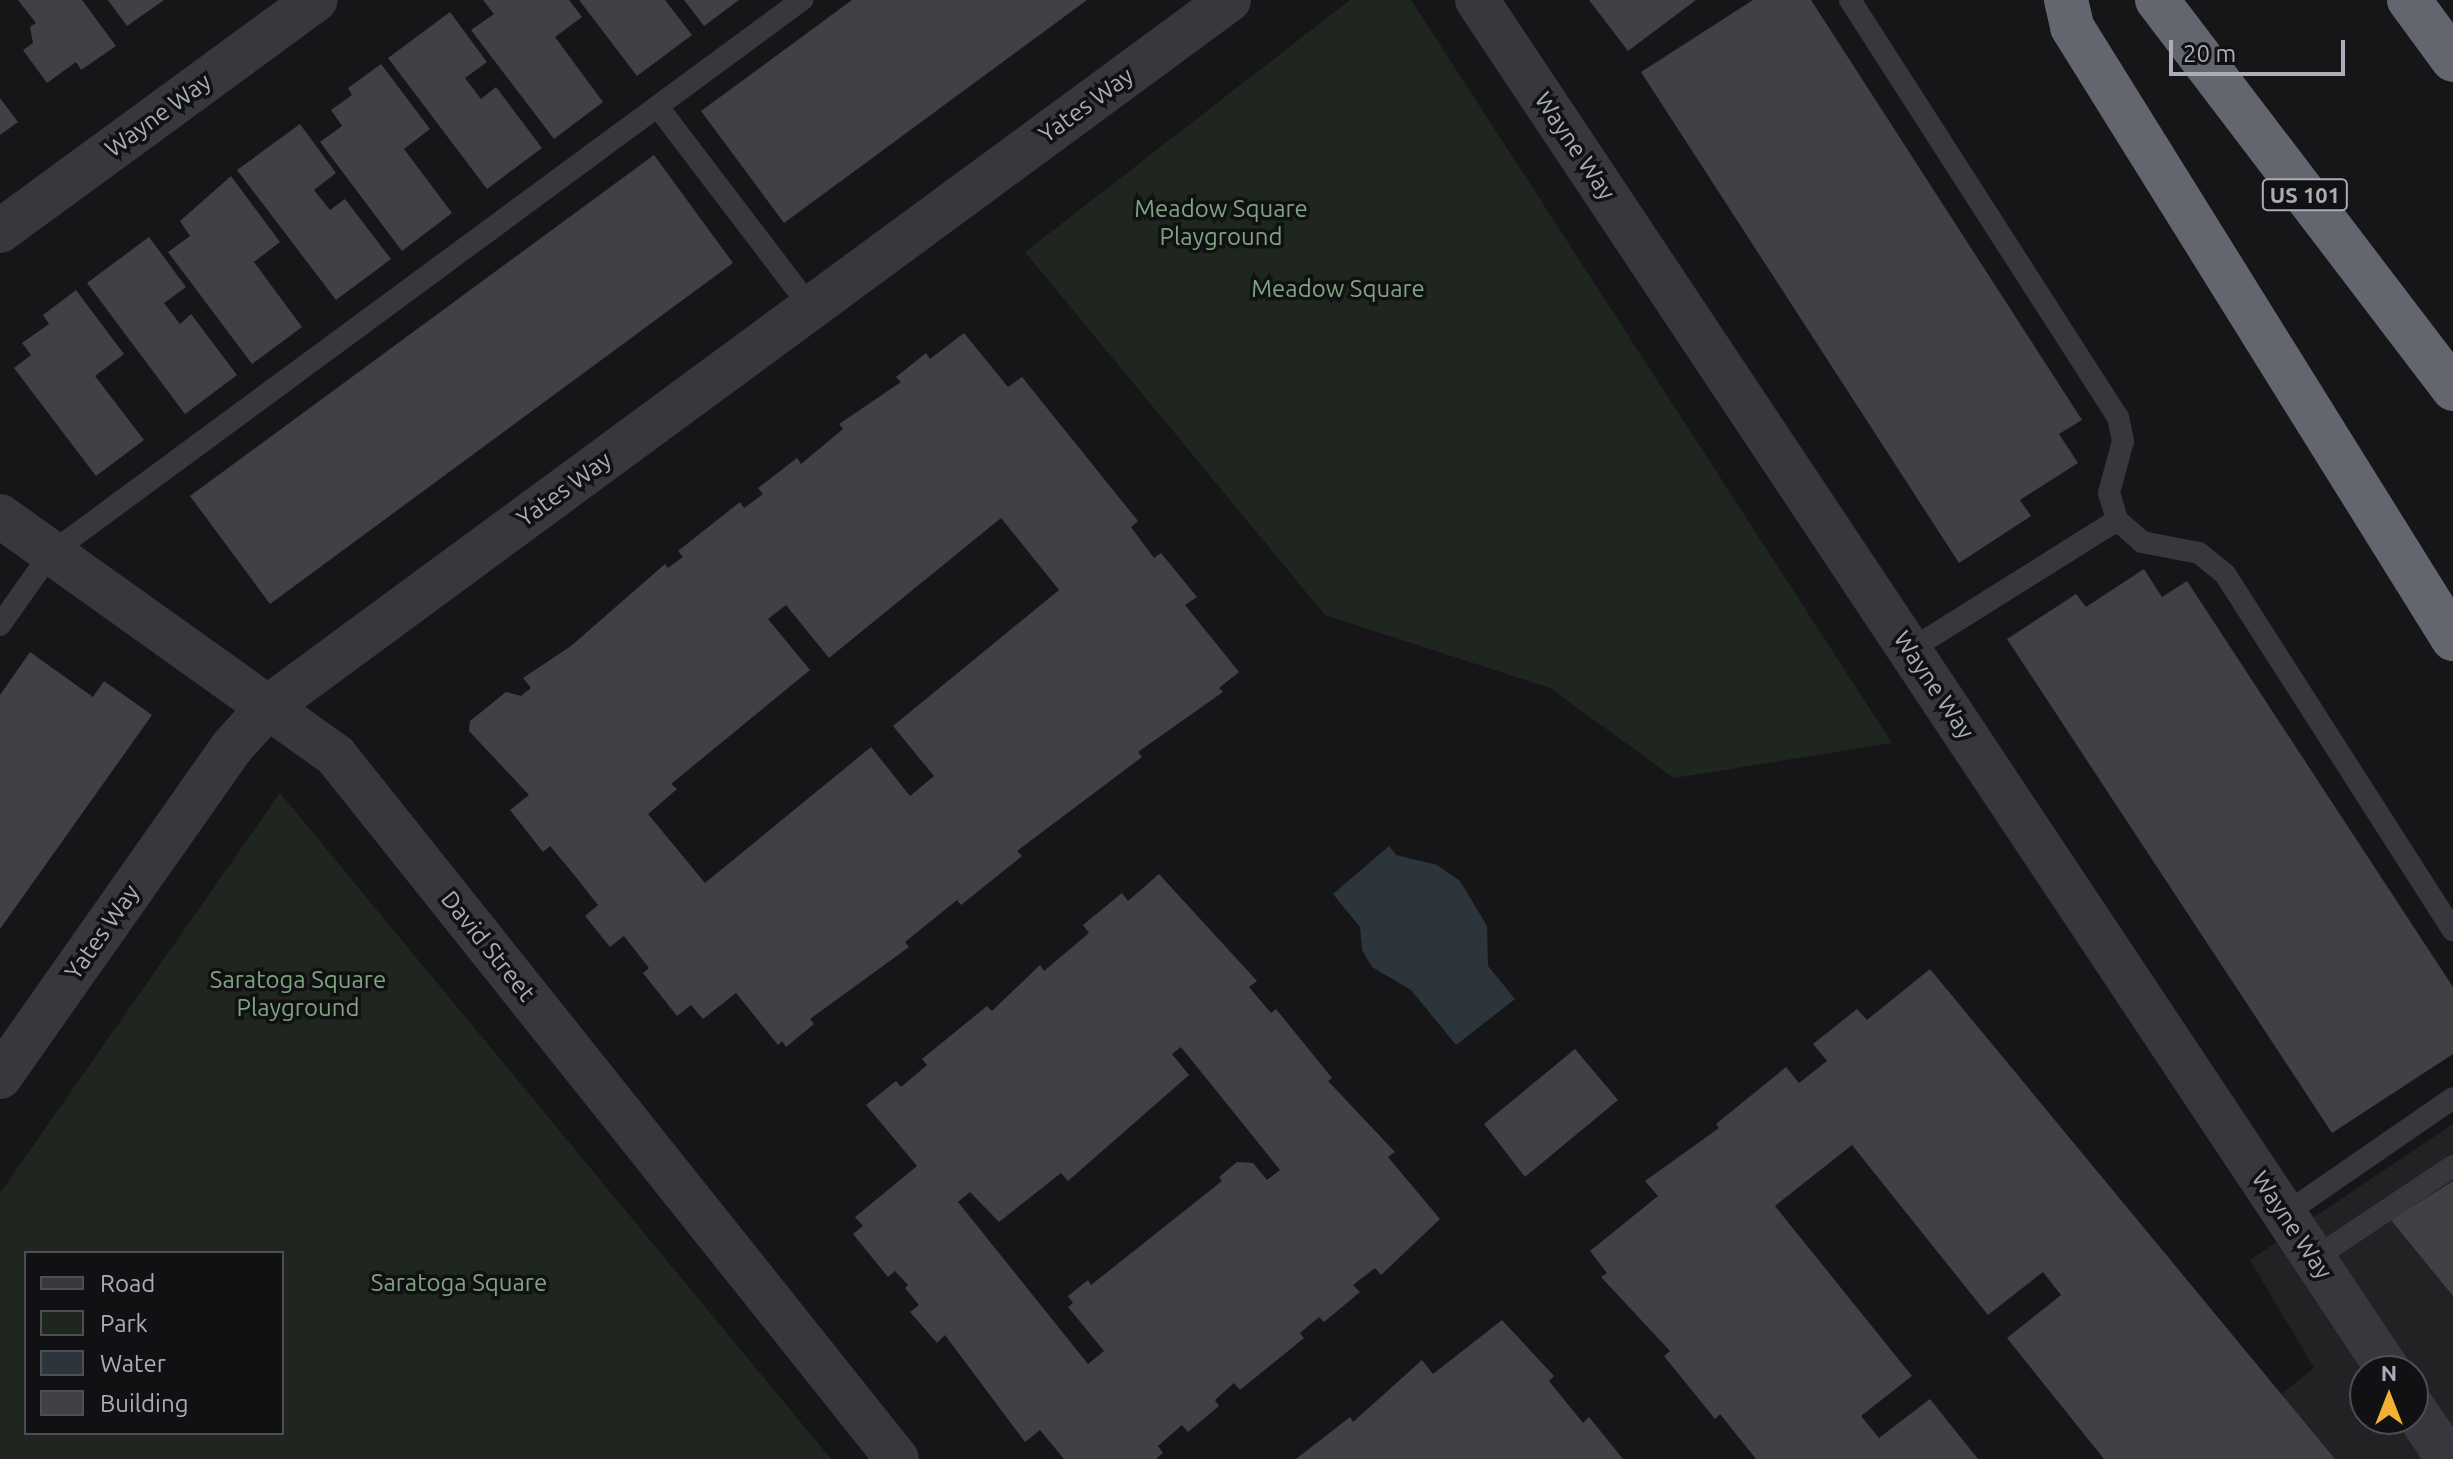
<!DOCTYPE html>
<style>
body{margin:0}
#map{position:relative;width:2453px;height:1459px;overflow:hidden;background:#161618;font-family:Ubuntu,sans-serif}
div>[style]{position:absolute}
.built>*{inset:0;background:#222225}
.green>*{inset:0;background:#1e261f}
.water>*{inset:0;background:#2c353c}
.building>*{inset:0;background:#404145}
.lane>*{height:22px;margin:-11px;padding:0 11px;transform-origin:11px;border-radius:11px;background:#37383d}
.street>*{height:44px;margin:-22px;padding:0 22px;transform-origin:22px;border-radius:22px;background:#37383d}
.highway>*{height:44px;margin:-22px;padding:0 22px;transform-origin:22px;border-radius:22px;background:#63666e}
span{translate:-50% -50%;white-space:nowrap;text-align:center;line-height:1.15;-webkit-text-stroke:7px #111113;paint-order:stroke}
.shield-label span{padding:2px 6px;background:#111113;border:2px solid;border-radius:6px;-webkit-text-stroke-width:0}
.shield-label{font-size:22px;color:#a8adb8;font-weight:700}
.street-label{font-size:24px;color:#a8adb8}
.park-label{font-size:24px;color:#7fa381}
.legend{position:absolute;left:24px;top:1251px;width:260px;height:184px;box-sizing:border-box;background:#111113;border:2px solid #4d4f55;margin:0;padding:10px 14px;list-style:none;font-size:24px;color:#a8adb8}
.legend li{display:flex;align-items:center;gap:16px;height:40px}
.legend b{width:40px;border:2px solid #4d4f55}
.north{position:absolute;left:2349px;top:1355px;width:80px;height:80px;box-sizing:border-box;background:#111113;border:2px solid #4d4f55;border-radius:50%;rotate:0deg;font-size:22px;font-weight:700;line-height:32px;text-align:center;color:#a8adb8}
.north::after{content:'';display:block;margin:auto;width:28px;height:36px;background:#f2b134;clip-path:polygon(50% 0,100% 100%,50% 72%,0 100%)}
.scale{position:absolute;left:2169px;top:40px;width:176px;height:36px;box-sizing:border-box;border:4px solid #a8adb8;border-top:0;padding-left:10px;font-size:24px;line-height:28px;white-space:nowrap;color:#a8adb8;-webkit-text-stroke:6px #111113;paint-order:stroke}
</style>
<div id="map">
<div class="built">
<i style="clip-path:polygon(evenodd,2453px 1124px,2453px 1459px,2200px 1459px,2314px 1368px,2250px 1260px,2453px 1124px,2365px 1371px,2413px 1371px,2413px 1419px,2365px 1419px,2365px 1371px)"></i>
</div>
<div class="green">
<i style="clip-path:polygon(1350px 0,1411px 0,1892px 743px,1674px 778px,1550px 688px,1325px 615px,1025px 252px)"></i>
<i style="clip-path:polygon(evenodd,280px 793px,831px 1459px,0 1459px,0 1193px,280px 793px,282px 1253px,282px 1433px,26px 1433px,26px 1253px,282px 1253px)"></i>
</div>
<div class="water">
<i style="clip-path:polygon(1389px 846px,1396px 855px,1437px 865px,1460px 881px,1487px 926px,1488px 966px,1515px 999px,1456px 1045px,1411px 990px,1372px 967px,1362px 950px,1360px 927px,1333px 894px)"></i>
</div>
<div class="building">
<i style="clip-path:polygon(18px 0,82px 0,116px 46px,81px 70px,76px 62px,47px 83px,23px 50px,33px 43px,30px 27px,36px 23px)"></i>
<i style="clip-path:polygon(108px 0,164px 0,127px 26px)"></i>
<i style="clip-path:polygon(483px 0,569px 0,582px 17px,555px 37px,603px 102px,554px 139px,471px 30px,494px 14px)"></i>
<i style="clip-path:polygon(579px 0,665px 0,692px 35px,637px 76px)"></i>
<i style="clip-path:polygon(684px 0,739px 0,704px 26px)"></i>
<i style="clip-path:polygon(852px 0,1087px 0,784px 223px,701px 111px)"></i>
<i style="clip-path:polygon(1589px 0,1696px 0,1628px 51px)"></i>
<i style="clip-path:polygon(1753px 0,1811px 0,2082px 420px,2059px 434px,2078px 463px,2020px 500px,2031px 516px,1959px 563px,1641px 72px)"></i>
<i style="clip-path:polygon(450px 12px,487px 62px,465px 78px,481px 99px,496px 87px,542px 148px,487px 189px,388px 58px)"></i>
<i style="clip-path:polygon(381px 64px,430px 129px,404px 149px,452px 213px,402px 251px,320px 142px,342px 126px,331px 110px,352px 95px,348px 88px)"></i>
<i style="clip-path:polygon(0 98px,18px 122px,0 135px)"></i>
<i style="clip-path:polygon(300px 124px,336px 173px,314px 190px,330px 210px,345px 199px,391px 259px,336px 300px,237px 170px)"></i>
<i style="clip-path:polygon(654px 155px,733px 263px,270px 604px,190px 496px)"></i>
<i style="clip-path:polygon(231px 176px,280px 242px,254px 262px,302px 327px,252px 364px,168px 252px,190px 236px,180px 221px)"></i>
<i style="clip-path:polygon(149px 237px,186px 287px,164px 303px,180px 324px,191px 314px,237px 375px,185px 414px,87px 283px)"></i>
<i style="clip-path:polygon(76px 290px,124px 354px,95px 376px,144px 440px,96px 476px,14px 368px,31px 355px,22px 343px,49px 324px,43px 315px)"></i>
<i style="clip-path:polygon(evenodd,964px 333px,1008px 387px,1022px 377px,1138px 521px,1131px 527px,1154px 558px,1161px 553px,1197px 597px,1185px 605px,1239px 672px,1219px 688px,1223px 692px,1138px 752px,1142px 757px,1017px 851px,1022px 856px,961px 905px,957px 900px,905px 942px,909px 947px,810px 1019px,814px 1024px,786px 1047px,782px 1041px,778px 1045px,736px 993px,703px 1019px,691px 1005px,677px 1016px,643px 973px,649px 968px,624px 936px,610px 947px,585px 916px,598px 905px,575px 876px,550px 846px,543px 852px,510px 810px,529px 795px,469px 731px,470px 721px,506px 692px,521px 696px,531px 688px,523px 678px,571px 646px,665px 564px,668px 568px,683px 557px,678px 551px,740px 502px,744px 508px,763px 494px,758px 488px,797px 458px,801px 464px,843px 429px,839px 424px,901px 382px,896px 377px,926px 353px,930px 359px,964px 333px,1001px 518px,1059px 590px,893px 726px,934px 776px,910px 796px,871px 747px,705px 883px,648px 814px,677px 789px,671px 784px,810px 670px,768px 619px,786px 605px,829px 658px,1001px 518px)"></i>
<i style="clip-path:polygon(2144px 569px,2162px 597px,2187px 581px,2453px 987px,2453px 1054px,2332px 1133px,2007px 639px,2076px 594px,2086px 607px)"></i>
<i style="clip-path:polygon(30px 652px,93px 697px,104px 681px,152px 715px,0 929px,0 695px)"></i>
<i style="clip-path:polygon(evenodd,1159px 874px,1257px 981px,1249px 987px,1271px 1013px,1276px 1009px,1332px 1078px,1328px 1081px,1395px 1152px,1388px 1157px,1440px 1219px,1381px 1275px,1375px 1268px,1353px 1285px,1360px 1292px,1324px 1322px,1319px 1317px,1300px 1333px,1304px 1338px,1240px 1390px,1234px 1383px,1215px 1400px,1219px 1406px,1188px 1432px,1182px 1425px,1158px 1446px,1163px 1453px,1156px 1459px,1064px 1459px,1040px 1430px,1025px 1442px,945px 1335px,937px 1343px,910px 1312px,919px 1305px,905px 1288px,908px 1285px,895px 1271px,888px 1277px,853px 1234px,863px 1226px,855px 1217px,917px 1166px,866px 1105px,896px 1081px,901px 1087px,927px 1065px,922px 1059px,987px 1006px,992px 1011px,1040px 965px,1044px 971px,1089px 933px,1083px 925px,1122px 893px,1128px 901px,1159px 874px,1181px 1047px,1280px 1170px,1267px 1180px,1253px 1163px,1237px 1162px,1219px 1177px,1222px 1181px,1091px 1285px,1088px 1280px,1068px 1296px,1073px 1303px,1068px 1307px,1104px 1351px,1088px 1364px,958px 1202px,970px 1192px,999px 1222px,1061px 1173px,1068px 1181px,1189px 1075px,1172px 1054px,1181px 1047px)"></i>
<i style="clip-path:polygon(1930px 969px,2335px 1459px,2104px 1459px,2007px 1338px,2061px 1295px,2043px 1272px,1988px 1315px,1852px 1145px,1775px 1206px,1912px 1376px,1861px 1416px,1879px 1438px,1930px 1399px,1978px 1459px,1756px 1459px,1720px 1414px,1715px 1419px,1664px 1356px,1670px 1351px,1601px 1277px,1607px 1273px,1590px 1251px,1658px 1196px,1645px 1181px,1719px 1128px,1716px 1124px,1786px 1067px,1799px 1083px,1827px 1061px,1813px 1044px,1857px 1009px,1867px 1020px)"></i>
<i style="clip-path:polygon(1575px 1049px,1618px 1100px,1525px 1177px,1484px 1124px)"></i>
<i style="clip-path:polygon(2453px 1181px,2453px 1296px,2391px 1220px)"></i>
<i style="clip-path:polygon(1502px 1320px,1554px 1376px,1549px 1381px,1583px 1423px,1589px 1417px,1623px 1459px,1296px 1459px,1350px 1417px,1353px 1422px,1422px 1360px,1433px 1374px)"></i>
</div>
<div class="lane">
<i style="left:1850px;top:0;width:496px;rotate:57.3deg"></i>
<i style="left:2118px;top:417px;width:25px;rotate:78deg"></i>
<i style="left:2123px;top:441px;width:54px;rotate:105.1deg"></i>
<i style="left:2109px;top:493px;width:28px;rotate:73deg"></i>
<i style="left:2117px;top:520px;width:33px;rotate:41deg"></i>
<i style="left:2142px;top:542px;width:58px;rotate:10.9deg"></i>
<i style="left:2199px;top:553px;width:33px;rotate:39deg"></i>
<i style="left:2225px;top:574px;width:423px;rotate:57.4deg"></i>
<i style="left:658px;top:107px;width:253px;rotate:52.7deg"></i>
<i style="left:0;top:625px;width:88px;rotate:-54.7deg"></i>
<i style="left:51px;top:553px;width:933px;rotate:-36.37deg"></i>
<i style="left:1910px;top:650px;width:244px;rotate:-32.1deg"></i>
<i style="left:2285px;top:1214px;width:204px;rotate:-34.6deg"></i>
<i style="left:2315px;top:1258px;width:166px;rotate:-33.7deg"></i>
</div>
<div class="street">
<i style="left:1477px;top:0;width:1647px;rotate:56.37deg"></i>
<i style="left:0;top:231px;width:391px;rotate:-36.2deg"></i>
<i style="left:0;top:516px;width:413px;rotate:35.5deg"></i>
<i style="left:336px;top:756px;width:899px;rotate:51.41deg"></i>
<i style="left:0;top:1077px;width:403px;rotate:-54.9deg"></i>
<i style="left:232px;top:747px;width:54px;rotate:-48deg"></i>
<i style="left:268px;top:707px;width:1193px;rotate:-36.34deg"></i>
<i style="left:2413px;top:1407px;width:63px;rotate:56.1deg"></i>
</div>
<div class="highway">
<i style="left:2066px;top:0;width:28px;rotate:77deg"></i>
<i style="left:2072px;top:27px;width:721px;rotate:58.1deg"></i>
<i style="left:2157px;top:0;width:489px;rotate:52.7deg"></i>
<i style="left:2409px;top:0;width:74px;rotate:53.7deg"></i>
</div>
<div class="shield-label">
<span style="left:2305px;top:195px">US 101</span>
</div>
<div class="street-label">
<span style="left:1086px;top:105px;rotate:-36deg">Yates Way</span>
<span style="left:158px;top:115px;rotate:-36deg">Wayne Way</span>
<span style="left:1575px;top:146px;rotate:56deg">Wayne Way</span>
<span style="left:564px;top:489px;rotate:-36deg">Yates Way</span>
<span style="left:1934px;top:685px;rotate:56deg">Wayne Way</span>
<span style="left:102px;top:932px;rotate:-55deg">Yates Way</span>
<span style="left:488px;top:946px;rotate:51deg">David Street</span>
<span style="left:2292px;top:1225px;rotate:56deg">Wayne Way</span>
</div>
<div class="park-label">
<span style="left:1221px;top:223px">Meadow Square<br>Playground</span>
<span style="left:1338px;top:289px">Meadow Square</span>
<span style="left:298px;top:994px">Saratoga Square<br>Playground</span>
<span style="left:459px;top:1283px">Saratoga Square</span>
</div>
<ul class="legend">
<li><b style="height:10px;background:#37383d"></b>Road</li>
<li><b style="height:22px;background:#1e261f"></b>Park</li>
<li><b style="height:22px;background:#2c353c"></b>Water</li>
<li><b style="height:22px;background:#404145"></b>Building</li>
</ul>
<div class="north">N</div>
<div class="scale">20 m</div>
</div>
